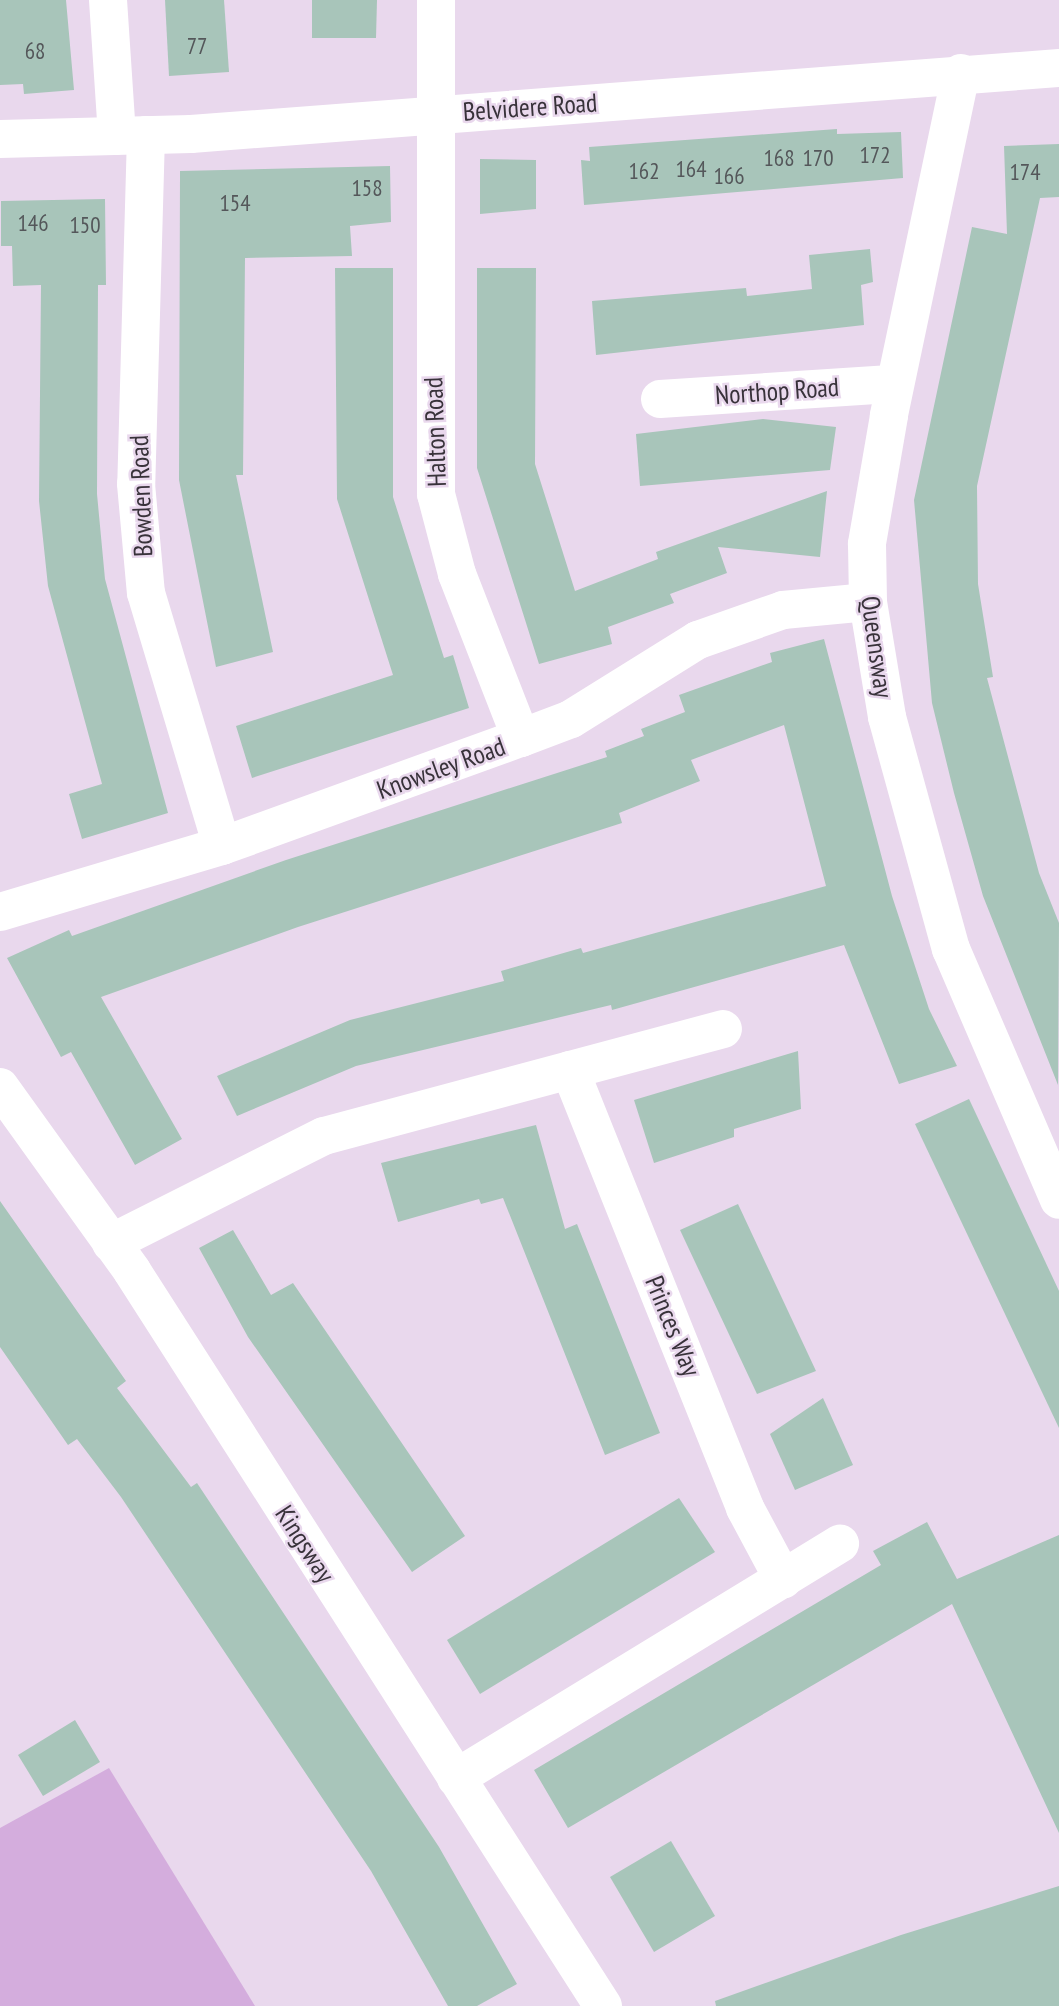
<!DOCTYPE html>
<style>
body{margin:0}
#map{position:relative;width:1059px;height:2006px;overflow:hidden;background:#e9d8ed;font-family:"PT Sans Narrow",sans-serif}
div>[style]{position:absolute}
.green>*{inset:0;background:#d4addd}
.building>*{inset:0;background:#a8c5ba}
.minor>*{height:38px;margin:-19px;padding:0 19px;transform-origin:19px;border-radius:19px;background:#fff}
span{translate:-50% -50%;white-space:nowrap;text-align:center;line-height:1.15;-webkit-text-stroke:5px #e9d8ed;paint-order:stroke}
.number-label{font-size:23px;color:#54575a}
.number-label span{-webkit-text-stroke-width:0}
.street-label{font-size:26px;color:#38323a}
</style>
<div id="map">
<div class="green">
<i style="clip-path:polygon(109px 1768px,255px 2006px,0 2006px,0 1828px)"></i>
</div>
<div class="building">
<i style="clip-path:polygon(0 0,66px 0,74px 90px,24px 94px,23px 84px,0 85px)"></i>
<i style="clip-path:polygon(165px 0,224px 0,229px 72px,169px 76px)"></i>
<i style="clip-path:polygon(312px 0,377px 0,376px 38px,312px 38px)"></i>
<i style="clip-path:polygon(837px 129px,837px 134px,901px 132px,903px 178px,584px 205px,581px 160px,590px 161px,589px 147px)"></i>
<i style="clip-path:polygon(1059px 144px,1059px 197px,1040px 198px,977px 486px,978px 584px,993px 677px,987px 678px,1039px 873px,1059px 923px,1058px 1085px,983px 896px,954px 793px,932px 703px,914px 500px,972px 227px,1007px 234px,1004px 146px)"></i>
<i style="clip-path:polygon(480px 159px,536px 160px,536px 209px,480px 214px)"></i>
<i style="clip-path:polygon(390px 166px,391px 222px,350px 226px,352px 256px,245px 258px,243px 475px,236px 475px,273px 652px,216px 667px,179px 480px,180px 171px)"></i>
<i style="clip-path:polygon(105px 199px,106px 285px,98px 285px,97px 494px,105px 579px,168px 813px,82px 839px,69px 794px,102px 784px,48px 586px,39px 501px,41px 285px,13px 286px,12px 246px,1px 246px,1px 201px)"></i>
<i style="clip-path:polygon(870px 249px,873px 282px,861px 285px,864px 325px,596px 355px,592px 301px,746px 288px,747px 296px,812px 289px,809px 255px)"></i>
<i style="clip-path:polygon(335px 268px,393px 268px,393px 497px,444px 658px,453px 655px,469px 708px,252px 778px,236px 726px,393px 675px,337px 499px)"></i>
<i style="clip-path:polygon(477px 268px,536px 268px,535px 464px,575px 591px,658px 559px,656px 552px,827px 491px,820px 557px,718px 547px,727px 573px,670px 594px,674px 603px,608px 627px,612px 644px,539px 664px,477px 468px)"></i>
<i style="clip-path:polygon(763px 419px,836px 427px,830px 470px,640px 486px,636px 434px)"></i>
<i style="clip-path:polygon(824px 639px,892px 896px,929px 1009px,957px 1066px,899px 1084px,844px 945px,612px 1010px,611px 1005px,356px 1066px,237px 1116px,217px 1076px,350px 1020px,504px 981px,501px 971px,581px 948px,583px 953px,826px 886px,784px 725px,691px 760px,700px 781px,619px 813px,622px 823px,298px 927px,101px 997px,182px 1139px,135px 1165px,71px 1052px,61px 1057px,7px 958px,69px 930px,72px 936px,286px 860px,607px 757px,605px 751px,644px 736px,641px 729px,685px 712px,679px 695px,772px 662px,770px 653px)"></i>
<i style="clip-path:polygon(798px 1051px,801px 1109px,734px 1129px,734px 1137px,654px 1163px,634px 1100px)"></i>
<i style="clip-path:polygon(969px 1099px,1059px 1291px,1059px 1428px,915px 1124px)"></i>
<i style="clip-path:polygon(536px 1125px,565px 1229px,577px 1224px,660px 1433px,605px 1455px,503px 1198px,481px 1204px,479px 1199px,398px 1222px,381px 1163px)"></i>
<i style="clip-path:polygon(0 1201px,126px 1381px,117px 1388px,191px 1487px,197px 1483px,439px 1847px,517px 1984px,477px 2006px,448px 2006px,371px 1871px,121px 1497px,77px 1439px,68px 1445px,0 1347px)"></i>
<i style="clip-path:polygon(738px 1204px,816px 1371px,757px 1394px,680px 1230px)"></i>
<i style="clip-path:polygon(233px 1230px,271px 1295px,293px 1283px,465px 1536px,412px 1572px,248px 1337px,199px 1248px)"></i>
<i style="clip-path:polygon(823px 1398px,853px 1465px,795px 1490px,770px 1434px)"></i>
<i style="clip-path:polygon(679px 1498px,715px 1552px,480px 1694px,447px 1640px)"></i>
<i style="clip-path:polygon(927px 1522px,957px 1579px,1059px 1535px,1059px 1833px,952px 1604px,568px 1828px,534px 1770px,881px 1565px,873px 1551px)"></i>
<i style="clip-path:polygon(75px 1720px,100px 1762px,43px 1796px,18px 1755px)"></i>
<i style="clip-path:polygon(671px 1841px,715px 1916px,654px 1952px,610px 1877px)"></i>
<i style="clip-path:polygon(1059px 1886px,1059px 2006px,716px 2006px,715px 2001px,901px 1935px)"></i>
</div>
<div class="minor">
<i style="left:108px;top:0;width:136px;rotate:86.2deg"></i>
<i style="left:436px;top:0;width:494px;rotate:90deg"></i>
<i style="left:436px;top:494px;width:83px;rotate:75.3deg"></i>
<i style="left:457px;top:574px;width:176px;rotate:68.7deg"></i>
<i style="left:961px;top:73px;width:350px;rotate:101.9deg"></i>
<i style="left:889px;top:416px;width:130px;rotate:99.8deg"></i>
<i style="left:867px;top:544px;width:58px;rotate:89deg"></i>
<i style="left:868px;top:602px;width:117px;rotate:80.6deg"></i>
<i style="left:887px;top:717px;width:241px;rotate:74.6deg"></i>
<i style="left:951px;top:949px;width:273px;rotate:66.7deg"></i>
<i style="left:146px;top:135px;width:349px;rotate:91.6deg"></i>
<i style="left:136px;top:484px;width:109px;rotate:84.8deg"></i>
<i style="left:146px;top:593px;width:264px;rotate:73.3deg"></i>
<i style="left:0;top:139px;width:191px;rotate:-1.5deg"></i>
<i style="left:191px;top:134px;width:871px;rotate:-4.35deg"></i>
<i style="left:660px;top:399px;width:235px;rotate:-3.7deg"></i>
<i style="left:0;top:912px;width:232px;rotate:-16.6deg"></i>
<i style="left:222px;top:846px;width:318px;rotate:-19.9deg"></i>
<i style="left:521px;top:738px;width:53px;rotate:-20.8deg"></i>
<i style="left:571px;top:719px;width:150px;rotate:-31.9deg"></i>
<i style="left:698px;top:640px;width:90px;rotate:-19.4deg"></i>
<i style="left:783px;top:610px;width:85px;rotate:-5.4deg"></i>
<i style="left:570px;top:1070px;width:472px;rotate:68.2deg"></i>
<i style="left:745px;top:1508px;width:81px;rotate:61.8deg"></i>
<i style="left:0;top:1087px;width:226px;rotate:54.3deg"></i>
<i style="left:132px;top:1271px;width:873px;rotate:57.35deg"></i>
<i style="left:111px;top:1243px;width:238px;rotate:-26.7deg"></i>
<i style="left:324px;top:1136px;width:413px;rotate:-15deg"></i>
<i style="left:456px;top:1778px;width:450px;rotate:-31.4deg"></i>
</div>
<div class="number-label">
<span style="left:197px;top:46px">77</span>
<span style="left:35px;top:51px">68</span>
<span style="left:875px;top:155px">172</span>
<span style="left:779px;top:158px">168</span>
<span style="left:818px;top:158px">170</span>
<span style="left:691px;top:169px">164</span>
<span style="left:644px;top:171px">162</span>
<span style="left:1025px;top:172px">174</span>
<span style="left:729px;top:176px">166</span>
<span style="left:367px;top:188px">158</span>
<span style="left:235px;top:203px">154</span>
<span style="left:33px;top:223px">146</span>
<span style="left:85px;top:225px">150</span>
</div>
<div class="street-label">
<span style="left:530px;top:107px;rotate:-4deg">Belvidere Road</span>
<span style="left:777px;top:391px;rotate:-4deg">Northop Road</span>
<span style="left:435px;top:432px;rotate:-92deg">Halton Road</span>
<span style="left:141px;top:496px;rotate:-92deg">Bowden Road</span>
<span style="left:877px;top:647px;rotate:82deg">Queensway</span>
<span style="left:441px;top:768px;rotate:-20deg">Knowsley Road</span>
<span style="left:673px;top:1326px;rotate:68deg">Princes Way</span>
<span style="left:305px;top:1544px;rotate:57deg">Kingsway</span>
</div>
</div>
